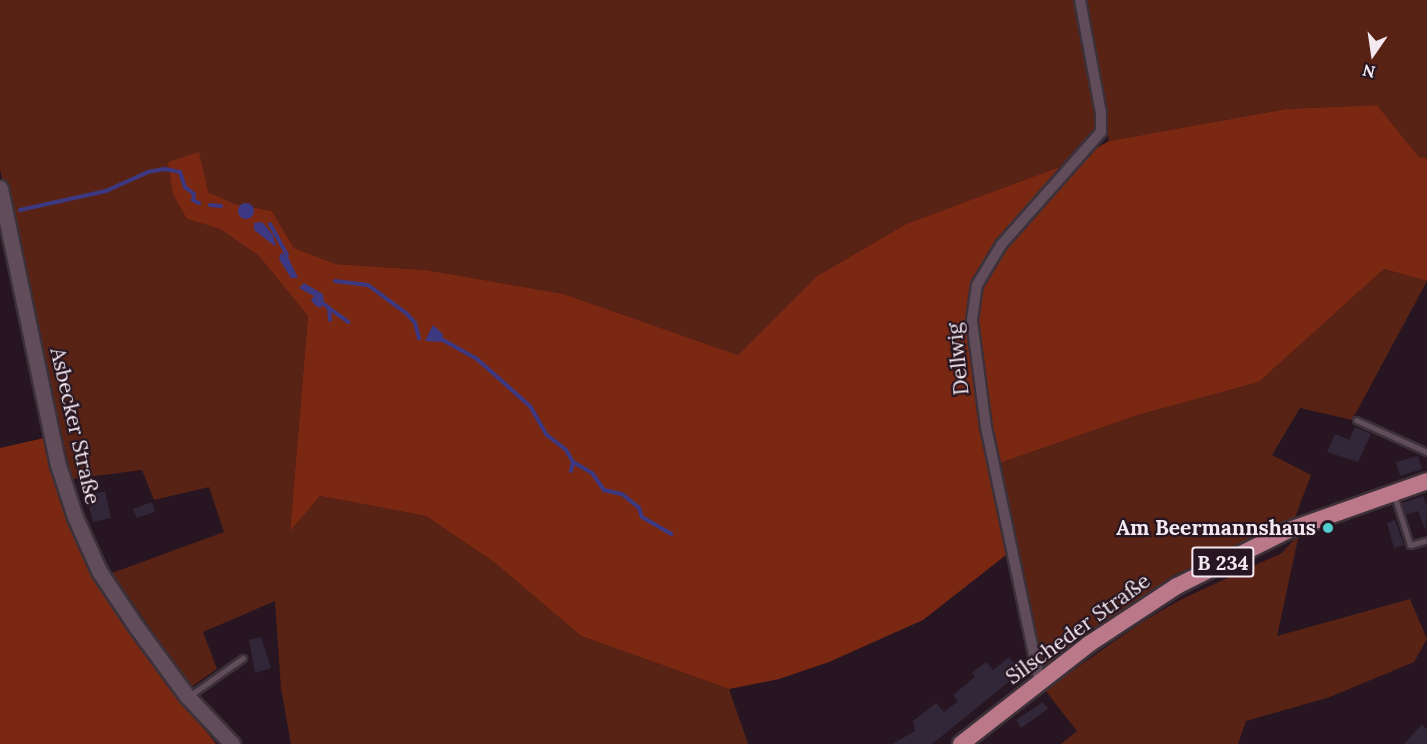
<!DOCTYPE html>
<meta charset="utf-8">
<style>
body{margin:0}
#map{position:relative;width:1427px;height:744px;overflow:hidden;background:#271621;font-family:Lora,serif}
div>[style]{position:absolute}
.green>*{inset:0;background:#582315}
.forest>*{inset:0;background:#7a2812}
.water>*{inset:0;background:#3d3882}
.round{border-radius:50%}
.stream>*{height:4px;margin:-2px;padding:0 2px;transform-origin:2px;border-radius:2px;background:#3d3882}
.building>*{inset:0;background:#312738}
.roads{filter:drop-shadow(2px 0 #3d3139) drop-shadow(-2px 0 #3d3139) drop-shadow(0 2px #3d3139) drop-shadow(0 -2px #3d3139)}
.lane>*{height:5px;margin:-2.5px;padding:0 2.5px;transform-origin:2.5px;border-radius:2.5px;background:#614d5a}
.street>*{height:10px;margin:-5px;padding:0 5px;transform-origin:5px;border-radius:5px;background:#614d5a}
.secondary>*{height:15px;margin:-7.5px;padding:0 7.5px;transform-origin:7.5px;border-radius:7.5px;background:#614d5a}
.primary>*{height:16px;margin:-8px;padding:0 8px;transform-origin:8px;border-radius:8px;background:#ba7889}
.dots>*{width:16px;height:16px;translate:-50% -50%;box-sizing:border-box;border:3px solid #271621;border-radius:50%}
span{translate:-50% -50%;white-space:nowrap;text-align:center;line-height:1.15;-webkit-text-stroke:4.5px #271621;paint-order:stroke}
.shield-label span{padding:2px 4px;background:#271621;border:2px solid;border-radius:4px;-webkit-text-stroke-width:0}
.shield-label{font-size:20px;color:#f5e9f1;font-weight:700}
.street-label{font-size:21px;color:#f5e9f1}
.poi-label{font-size:21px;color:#f5e9f1;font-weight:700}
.right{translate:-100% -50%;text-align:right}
.north{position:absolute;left:1343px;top:24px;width:60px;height:60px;-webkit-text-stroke:4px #271621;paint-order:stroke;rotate:193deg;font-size:16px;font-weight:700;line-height:24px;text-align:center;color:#f5e9f1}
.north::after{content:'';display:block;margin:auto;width:21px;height:27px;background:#f5e9f1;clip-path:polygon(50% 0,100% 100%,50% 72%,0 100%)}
</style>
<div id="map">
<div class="green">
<i style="clip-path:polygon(0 0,1077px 0,1098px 113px,1098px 131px,1070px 163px,906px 224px,817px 276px,738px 355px,564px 294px,426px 270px,336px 264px,294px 248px,272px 211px,235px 204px,208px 192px,187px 219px,220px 229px,258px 255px,308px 316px,290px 530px,320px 496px,426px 516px,495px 563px,581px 636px,729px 689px,748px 744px,291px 744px,281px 688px,275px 601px,203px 632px,217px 669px,191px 687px,112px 573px,224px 532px,209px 487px,154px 500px,142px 470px,72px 479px,0 169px)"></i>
<i style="clip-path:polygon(1083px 0,1427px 0,1427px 158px,1419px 157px,1377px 105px,1286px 109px,1109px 141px)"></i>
<i style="clip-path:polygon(1384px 269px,1427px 281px,1352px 420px,1300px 408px,1272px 455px,1311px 475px,1294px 520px,1174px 575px,1048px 665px,1039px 668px,997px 464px,1138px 415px,1259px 382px)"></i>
<i style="clip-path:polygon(1299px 534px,1277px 636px,1410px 599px,1427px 639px,1414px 662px,1330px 697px,1246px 721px,1238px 744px,1061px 744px,1077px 731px,1045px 690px,1142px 622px,1180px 600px,1282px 553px)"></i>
</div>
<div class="forest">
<i style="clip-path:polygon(1377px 105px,1419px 157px,1427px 158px,1427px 281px,1384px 269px,1259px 382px,1138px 415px,997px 464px,990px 469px,1006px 555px,923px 620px,829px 662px,779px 679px,729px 689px,581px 636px,495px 563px,426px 516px,320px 496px,290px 531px,308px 316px,258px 255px,220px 229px,187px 219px,173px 194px,168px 162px,199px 152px,208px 192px,235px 204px,272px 211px,294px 248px,336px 264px,426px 270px,564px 294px,738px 355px,817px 276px,906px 224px,1070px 163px,1109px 141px,1286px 109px)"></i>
<i style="clip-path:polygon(44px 438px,57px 490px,78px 541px,105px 590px,154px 664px,216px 744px,0 744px,0 448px)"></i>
</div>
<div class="water">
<i class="round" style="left:238px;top:203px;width:16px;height:16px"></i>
<i style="clip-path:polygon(262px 222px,273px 235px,276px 247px,254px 230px,254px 223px)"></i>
<i style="clip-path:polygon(281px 253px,287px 255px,298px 278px,291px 278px,279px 259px)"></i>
<i style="clip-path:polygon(304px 283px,323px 294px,324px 304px,320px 308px,315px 305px,311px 300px,314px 296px,299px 288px)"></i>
<i style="clip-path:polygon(433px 325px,443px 334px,442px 342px,425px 341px)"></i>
</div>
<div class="stream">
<i style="left:210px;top:205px;width:11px;rotate:5deg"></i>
<i style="left:20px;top:210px;width:88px;rotate:-12.5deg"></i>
<i style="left:106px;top:191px;width:46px;rotate:-24.3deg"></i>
<i style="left:148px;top:172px;width:17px;rotate:-10deg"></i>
<i style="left:165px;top:169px;width:15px;rotate:11deg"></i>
<i style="left:180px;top:172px;width:16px;rotate:72deg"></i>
<i style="left:185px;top:187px;width:11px;rotate:38deg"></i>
<i style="left:194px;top:194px;width:6px;rotate:99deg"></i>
<i style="left:193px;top:200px;width:7px;rotate:27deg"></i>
<i style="left:270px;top:224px;width:35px;rotate:61deg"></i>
<i style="left:335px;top:281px;width:33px;rotate:7deg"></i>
<i style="left:368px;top:285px;width:49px;rotate:36.6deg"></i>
<i style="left:407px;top:314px;width:12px;rotate:48deg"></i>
<i style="left:415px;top:323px;width:16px;rotate:75deg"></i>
<i style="left:324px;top:304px;width:6px;rotate:39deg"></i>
<i style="left:329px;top:308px;width:12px;rotate:85deg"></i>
<i style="left:329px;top:308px;width:24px;rotate:36deg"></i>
<i style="left:443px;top:340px;width:39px;rotate:29deg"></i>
<i style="left:477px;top:359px;width:71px;rotate:41.6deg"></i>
<i style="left:530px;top:406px;width:34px;rotate:60deg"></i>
<i style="left:547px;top:435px;width:24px;rotate:38deg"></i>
<i style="left:566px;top:450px;width:14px;rotate:60deg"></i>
<i style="left:573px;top:462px;width:22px;rotate:30deg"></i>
<i style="left:592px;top:473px;width:21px;rotate:55deg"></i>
<i style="left:604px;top:490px;width:18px;rotate:13deg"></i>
<i style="left:622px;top:494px;width:22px;rotate:39deg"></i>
<i style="left:639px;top:508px;width:9px;rotate:72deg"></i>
<i style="left:642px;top:517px;width:34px;rotate:30deg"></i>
<i style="left:571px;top:471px;width:9px;rotate:-77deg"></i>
</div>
<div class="building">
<i style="clip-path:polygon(1355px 427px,1371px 434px,1358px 462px,1327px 452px,1335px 434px,1349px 440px)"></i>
<i style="clip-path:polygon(1418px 456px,1422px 469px,1400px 476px,1396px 462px)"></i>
<i style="clip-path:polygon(105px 491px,111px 518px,93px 522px,86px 496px)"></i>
<i style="clip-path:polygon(1423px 496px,1427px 507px,1426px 531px,1418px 511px,1406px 515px,1402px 503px)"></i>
<i style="clip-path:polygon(152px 502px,155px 512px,137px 518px,133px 509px)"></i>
<i style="clip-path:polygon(1395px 520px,1404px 545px,1394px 548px,1387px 523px)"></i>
<i style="clip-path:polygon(261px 637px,271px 668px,255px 673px,249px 640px)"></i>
<i style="clip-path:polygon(1009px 657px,1021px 672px,937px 740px,931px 744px,892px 744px,915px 731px,913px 721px,936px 703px,944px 712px,958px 701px,953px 695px,975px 677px,972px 673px,986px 662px,993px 670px)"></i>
<i style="clip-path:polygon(1043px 702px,1048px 709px,1021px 728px,1016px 720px)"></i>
<i style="clip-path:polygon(1422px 724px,1427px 730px,1427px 744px,1404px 744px)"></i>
</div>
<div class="roads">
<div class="lane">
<i style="left:1356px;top:420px;width:78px;rotate:24.3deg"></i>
<i style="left:1394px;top:495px;width:52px;rotate:72.3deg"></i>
<i style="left:1410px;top:545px;width:18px;rotate:-16deg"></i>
<i style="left:189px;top:696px;width:66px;rotate:-35.1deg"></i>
</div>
<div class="street">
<i style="left:1040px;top:683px;width:262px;rotate:-101.9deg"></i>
<i style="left:986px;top:427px;width:108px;rotate:-97.5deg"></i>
<i style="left:972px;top:320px;width:35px;rotate:-82deg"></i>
<i style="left:977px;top:285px;width:47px;rotate:-59deg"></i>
<i style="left:1001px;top:245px;width:151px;rotate:-48.5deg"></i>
<i style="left:1101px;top:132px;width:19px;rotate:-90deg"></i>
<i style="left:1101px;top:113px;width:115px;rotate:-100.5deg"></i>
</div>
<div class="secondary">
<i style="left:0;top:188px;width:283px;rotate:78.2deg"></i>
<i style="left:58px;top:465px;width:55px;rotate:71.9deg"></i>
<i style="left:75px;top:517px;width:59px;rotate:66deg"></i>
<i style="left:99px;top:571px;width:65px;rotate:56.3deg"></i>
<i style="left:135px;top:625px;width:88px;rotate:53.8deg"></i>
<i style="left:187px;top:696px;width:66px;rotate:46.8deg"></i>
</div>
<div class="primary">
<i style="left:961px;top:744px;width:162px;rotate:-38deg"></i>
<i style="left:1089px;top:644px;width:105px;rotate:-33.4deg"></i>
<i style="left:1177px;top:586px;width:125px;rotate:-26.6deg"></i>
<i style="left:1289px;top:530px;width:146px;rotate:-19.5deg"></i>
</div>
</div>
<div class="dots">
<i style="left:1328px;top:528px;background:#52cdcf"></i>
</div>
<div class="shield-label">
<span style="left:1223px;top:562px">B 234</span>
</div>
<div class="street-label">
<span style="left:958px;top:359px;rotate:-96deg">Dellwig</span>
<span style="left:75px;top:426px;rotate:77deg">Asbecker Straße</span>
<span style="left:1078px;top:629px;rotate:-36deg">Silscheder Straße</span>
</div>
<div class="poi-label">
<span class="right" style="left:1316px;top:528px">Am Beermannshaus</span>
</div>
<div class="north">N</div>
</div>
